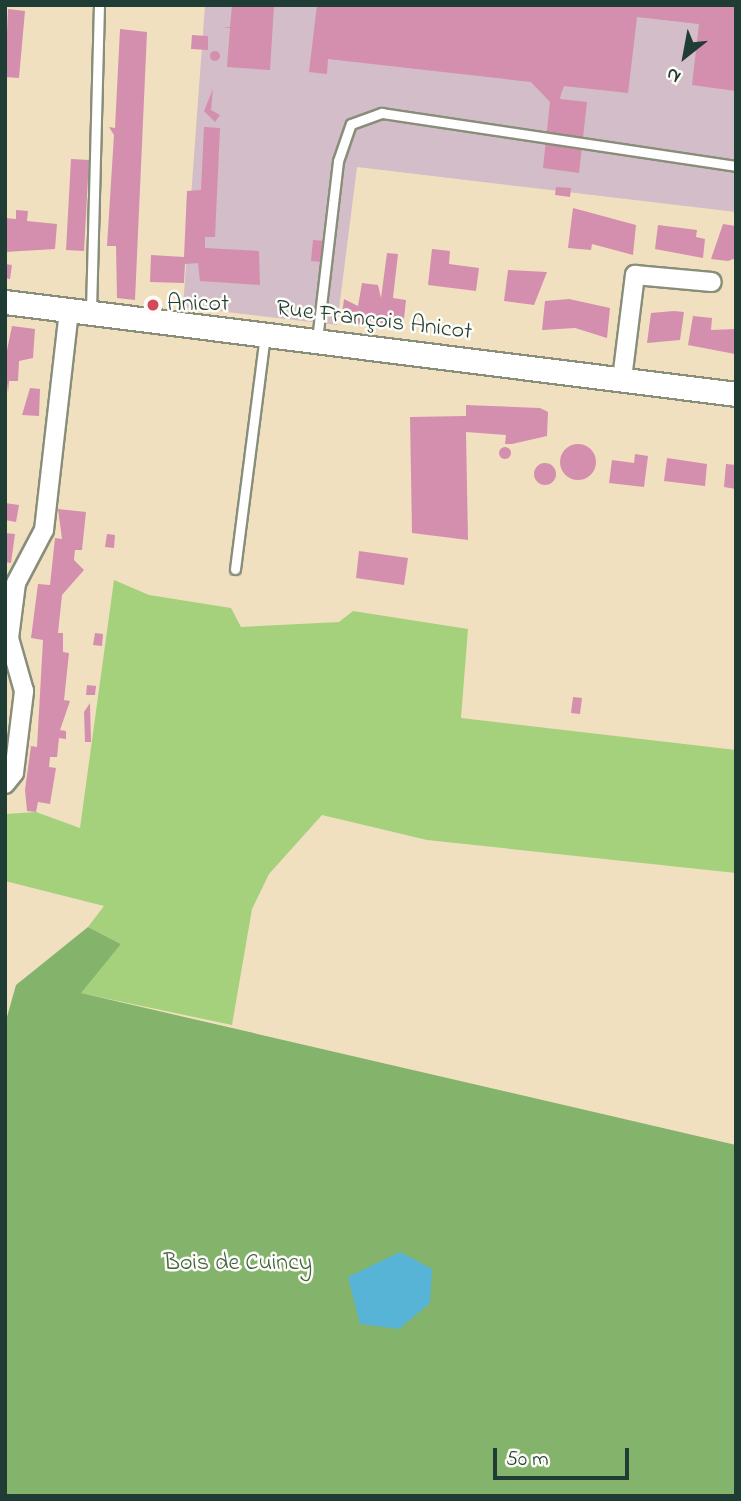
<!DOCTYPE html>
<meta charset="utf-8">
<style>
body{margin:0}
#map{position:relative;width:741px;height:1501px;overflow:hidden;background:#f0e0c0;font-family:"Indie Flower",sans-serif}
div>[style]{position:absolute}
.industrial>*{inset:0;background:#d2bdc8}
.green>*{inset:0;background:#a5d17d}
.forest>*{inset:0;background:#84b36c}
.water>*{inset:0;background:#58b4d6}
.building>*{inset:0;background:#d48eae}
.round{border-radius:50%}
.roads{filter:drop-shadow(2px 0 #888e7a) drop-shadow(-2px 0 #888e7a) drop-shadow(0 2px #888e7a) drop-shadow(0 -2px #888e7a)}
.lane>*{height:9px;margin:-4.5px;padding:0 4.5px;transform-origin:4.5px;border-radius:4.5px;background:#fff}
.street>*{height:18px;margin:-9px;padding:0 9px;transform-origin:9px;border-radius:9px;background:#fff}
.secondary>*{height:23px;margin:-11.5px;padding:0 11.5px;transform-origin:11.5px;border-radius:11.5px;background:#fff}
.dots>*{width:19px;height:19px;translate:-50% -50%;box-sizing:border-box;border:4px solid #fdfcf7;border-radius:50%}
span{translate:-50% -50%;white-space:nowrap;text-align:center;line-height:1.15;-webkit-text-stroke:5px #fdfcf7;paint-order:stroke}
.poi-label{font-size:24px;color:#1f3d34}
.left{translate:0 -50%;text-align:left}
.street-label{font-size:24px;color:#1f3d34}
.park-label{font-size:24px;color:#406246}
.frame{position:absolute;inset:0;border:7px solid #1f3d34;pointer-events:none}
.north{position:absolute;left:650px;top:21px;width:70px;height:70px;-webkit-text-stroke:5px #fdfcf7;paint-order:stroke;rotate:211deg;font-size:19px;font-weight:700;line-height:28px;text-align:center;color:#1f3d34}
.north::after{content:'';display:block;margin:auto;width:24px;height:32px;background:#1f3d34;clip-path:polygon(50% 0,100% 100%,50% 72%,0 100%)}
.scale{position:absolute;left:493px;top:1448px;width:136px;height:32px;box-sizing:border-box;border:4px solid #1f3d34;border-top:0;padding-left:9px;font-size:21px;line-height:24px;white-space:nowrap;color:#1f3d34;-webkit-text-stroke:5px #fdfcf7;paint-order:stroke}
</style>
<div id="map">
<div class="industrial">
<i style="clip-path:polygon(205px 5px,736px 5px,736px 212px,357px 167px,337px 325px,183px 307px)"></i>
</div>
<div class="green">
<i style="clip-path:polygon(114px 580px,149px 595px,231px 608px,241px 627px,339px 622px,353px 611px,468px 629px,461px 718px,736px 750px,736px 873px,427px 840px,322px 815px,269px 874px,252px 909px,232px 1025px,80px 993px,121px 944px,88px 927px,104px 906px,5px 881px,5px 814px,36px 812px,80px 828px)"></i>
</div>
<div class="forest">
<i style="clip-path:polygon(88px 927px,121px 944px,81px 993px,736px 1145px,736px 1496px,5px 1496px,5px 1024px,16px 985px)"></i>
</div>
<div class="water">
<i style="clip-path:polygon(400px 1252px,432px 1269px,430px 1303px,399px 1329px,360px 1324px,348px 1277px)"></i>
</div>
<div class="building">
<i style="clip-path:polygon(232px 5px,274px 5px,270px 70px,227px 67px,230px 28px,222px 27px,230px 27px)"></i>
<i style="clip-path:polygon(317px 5px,736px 5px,736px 91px,692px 85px,699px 24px,637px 17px,628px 93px,564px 86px,561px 94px,560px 99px,587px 102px,579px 173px,543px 168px,550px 102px,531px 82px,328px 59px,327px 74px,309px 72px)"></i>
<i style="clip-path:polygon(8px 9px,25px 11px,19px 78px,5px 77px)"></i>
<i style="clip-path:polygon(120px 29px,147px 32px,135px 300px,117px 298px,116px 246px,107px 246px,114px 135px,109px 127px,115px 128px)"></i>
<i style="clip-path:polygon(192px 35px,208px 36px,208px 50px,191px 49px)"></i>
<i class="round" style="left:210px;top:51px;width:10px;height:10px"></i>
<i style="clip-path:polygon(213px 89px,211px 110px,220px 115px,215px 122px,204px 111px)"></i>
<i style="clip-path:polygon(204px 127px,220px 128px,215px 237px,205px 237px,205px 248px,259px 251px,260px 285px,200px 281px,198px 263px,185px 264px,184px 283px,150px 282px,151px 255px,184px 257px,187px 191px,201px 190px)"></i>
<i style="clip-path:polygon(71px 159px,89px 160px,84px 251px,66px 250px)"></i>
<i style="clip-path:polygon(556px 187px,571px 188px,570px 197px,555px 195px)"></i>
<i style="clip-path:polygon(573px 208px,636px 225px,633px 255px,592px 244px,591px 250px,568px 248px)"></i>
<i style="clip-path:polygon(16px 210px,28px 211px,27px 221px,57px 224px,55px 249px,5px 252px,5px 218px,16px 219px)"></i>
<i style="clip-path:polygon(723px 224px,736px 226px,736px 258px,728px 261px,711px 259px)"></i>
<i style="clip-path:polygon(658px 225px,697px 230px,696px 237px,705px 239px,703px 258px,655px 249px)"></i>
<i style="clip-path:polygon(313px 240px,324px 241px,322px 262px,311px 261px)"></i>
<i style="clip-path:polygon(432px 249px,450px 251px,449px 264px,479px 268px,476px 291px,428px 285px)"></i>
<i style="clip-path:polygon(387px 253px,398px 254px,393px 298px,406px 300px,403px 328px,341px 323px,344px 299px,358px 306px,362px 283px,378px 285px,381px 298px)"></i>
<i style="clip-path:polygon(5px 264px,12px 265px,10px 279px,5px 278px)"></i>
<i style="clip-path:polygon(508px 270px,547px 272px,534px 305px,504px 301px)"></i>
<i style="clip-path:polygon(569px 299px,610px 308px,607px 338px,575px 328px,542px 330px,545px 301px)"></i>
<i style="clip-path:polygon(674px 311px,684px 312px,680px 340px,647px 343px,651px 313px)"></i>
<i style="clip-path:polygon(693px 316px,712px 318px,711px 330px,736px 329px,735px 354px,688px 345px)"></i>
<i style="clip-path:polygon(12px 326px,35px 329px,33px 358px,19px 361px,18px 381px,9px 381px,8px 393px,5px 360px)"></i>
<i style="clip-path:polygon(30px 388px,40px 389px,39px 416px,22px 415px)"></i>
<i style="clip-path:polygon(466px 405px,540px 408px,548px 412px,547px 436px,512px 444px,505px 444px,506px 435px,466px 432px,468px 540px,412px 533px,410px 417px,466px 416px)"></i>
<i class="round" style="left:560px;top:444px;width:36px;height:36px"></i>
<i class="round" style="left:499px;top:447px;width:12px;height:12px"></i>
<i style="clip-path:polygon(635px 454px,648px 456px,644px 487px,609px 483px,612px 460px,634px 463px)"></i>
<i style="clip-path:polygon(667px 458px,707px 464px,705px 486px,664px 481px)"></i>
<i class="round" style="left:534px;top:463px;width:22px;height:22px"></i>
<i style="clip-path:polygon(726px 464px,736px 465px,736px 489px,724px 487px)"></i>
<i style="clip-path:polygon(5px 503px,19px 505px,16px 522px,5px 520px)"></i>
<i style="clip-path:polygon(58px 509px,86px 512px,82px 550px,75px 550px,74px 560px,84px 570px,62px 595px,58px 633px,63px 633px,63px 652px,69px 653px,64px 700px,70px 701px,60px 730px,66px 731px,66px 739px,59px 738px,57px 757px,50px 757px,49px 767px,56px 768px,50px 804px,38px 802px,36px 812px,27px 811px,25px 790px,31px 746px,37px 747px,43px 640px,31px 638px,38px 584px,50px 585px,55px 538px,62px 539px)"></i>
<i style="clip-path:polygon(5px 533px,15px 534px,11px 563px,5px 562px)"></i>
<i style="clip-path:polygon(107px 534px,115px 535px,114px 548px,105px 547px)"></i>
<i style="clip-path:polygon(359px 551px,408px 558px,404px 585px,356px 578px)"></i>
<i style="clip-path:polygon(95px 633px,103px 634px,102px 646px,93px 645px)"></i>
<i style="clip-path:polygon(87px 685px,96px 686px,95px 695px,86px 695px)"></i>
<i style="clip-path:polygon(573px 697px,582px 698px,580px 714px,571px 713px)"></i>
<i style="clip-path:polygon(90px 703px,91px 742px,85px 742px,84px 712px)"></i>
</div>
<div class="roads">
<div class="lane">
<i style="left:91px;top:310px;width:305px;rotate:-88.5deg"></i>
<i style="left:317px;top:340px;width:180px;rotate:-83.3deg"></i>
<i style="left:338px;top:161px;width:39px;rotate:-71deg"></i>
<i style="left:351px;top:124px;width:33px;rotate:-20deg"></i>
<i style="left:382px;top:113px;width:358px;rotate:8.5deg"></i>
<i style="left:235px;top:569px;width:235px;rotate:-82.7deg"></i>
</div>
<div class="street">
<i style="left:622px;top:379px;width:105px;rotate:-82.9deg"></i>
<i style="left:635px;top:275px;width:77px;rotate:5.2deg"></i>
<i style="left:5px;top:784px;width:14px;rotate:-51deg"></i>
<i style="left:14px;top:773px;width:83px;rotate:-83deg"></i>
<i style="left:24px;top:691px;width:55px;rotate:-105.8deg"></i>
<i style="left:9px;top:638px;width:55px;rotate:-82.7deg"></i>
<i style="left:16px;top:583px;width:60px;rotate:-62.2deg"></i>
<i style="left:44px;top:530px;width:222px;rotate:-83.5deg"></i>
</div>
<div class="secondary">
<i style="left:5px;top:302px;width:737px;rotate:7.17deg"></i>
</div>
</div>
<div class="dots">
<i style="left:153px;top:305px;background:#d1495b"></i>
</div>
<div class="poi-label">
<span class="left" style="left:167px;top:305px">Anicot</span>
</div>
<div class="street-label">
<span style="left:374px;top:321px;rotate:7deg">Rue François Anicot</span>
</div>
<div class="park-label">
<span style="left:238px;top:1264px">Bois de Cuincy</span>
</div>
<div class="frame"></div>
<div class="north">N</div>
<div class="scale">50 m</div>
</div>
